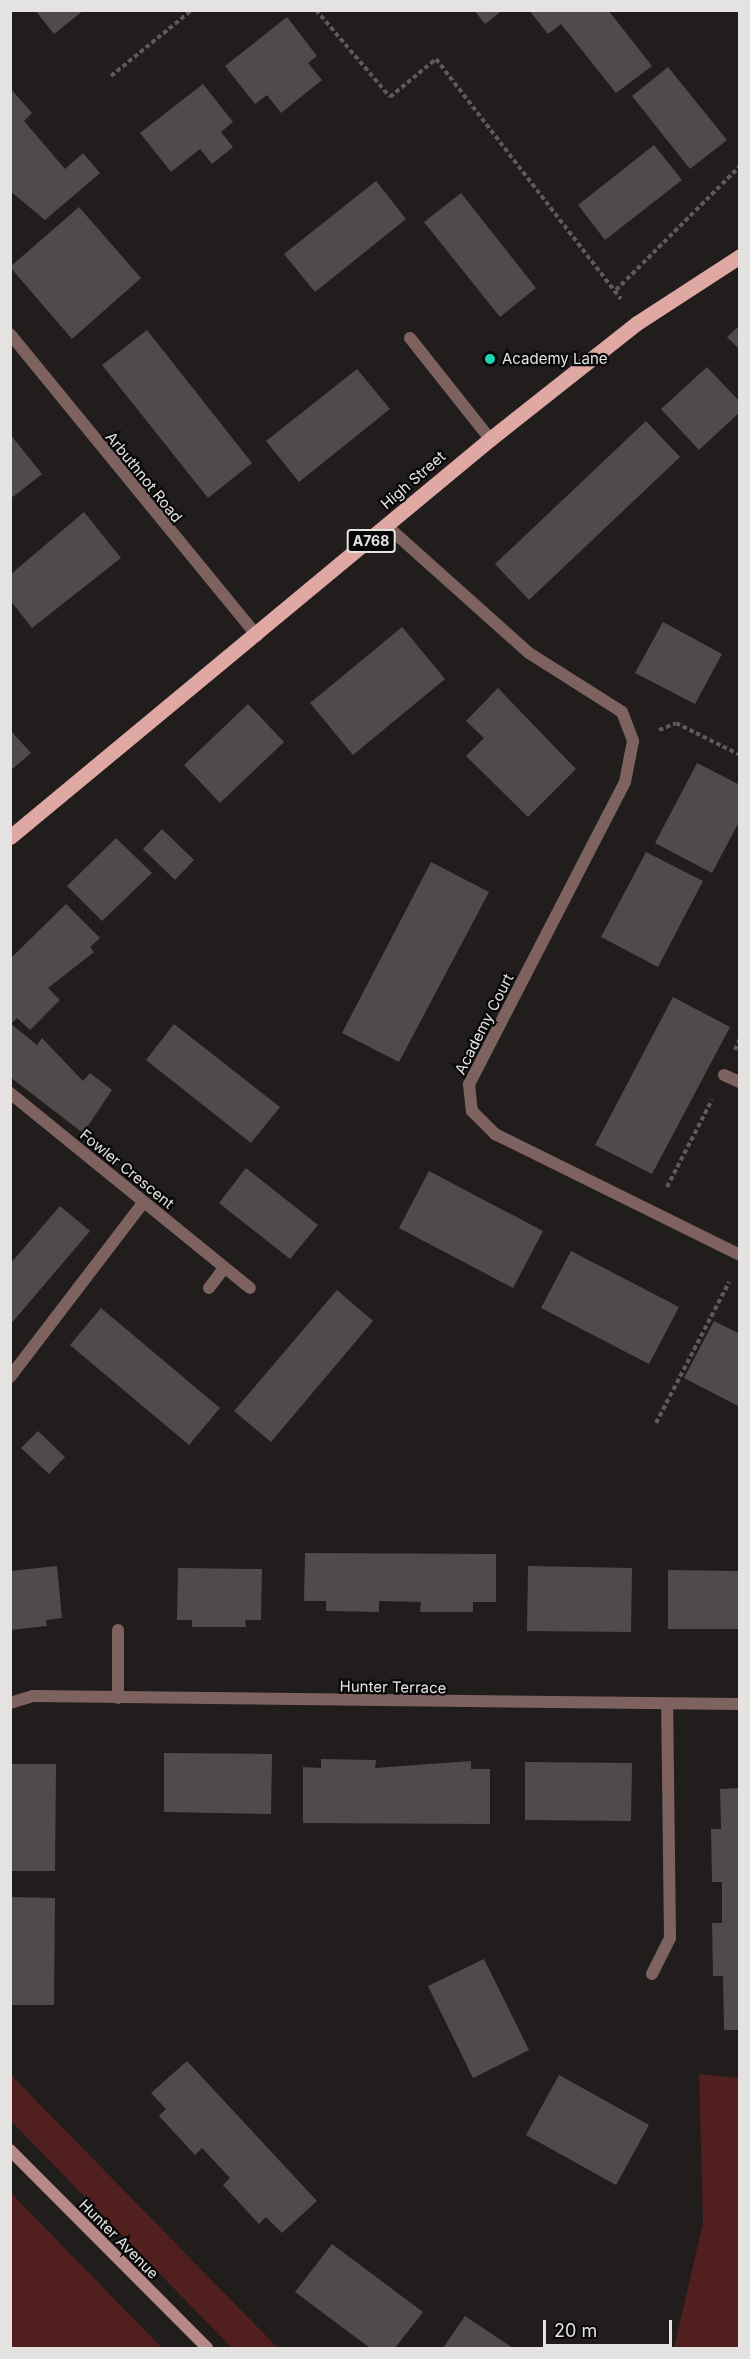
<!DOCTYPE html>
<style>
body{margin:0}
#map{position:relative;width:750px;height:2359px;overflow:hidden;background:#211d1c;font-family:Inter,sans-serif}
div>[style]{position:absolute}
.green>*{inset:0;background:#511f1e}
.building>*{inset:0;background:#504b4b}
.path>*{height:4px;margin-top:-2px;transform-origin:0;background:repeating-linear-gradient(90deg,#5e5a59 0 4.5px,transparent 0 7.5px)}
.lane>*{height:12px;margin:-6px;padding:0 6px;transform-origin:6px;border-radius:6px;background:#7e6260}
.street>*{height:12px;margin:-6px;padding:0 6px;transform-origin:6px;border-radius:6px;background:#7e6260}
.secondary>*{height:12px;margin:-6px;padding:0 6px;transform-origin:6px;border-radius:6px;background:#b58986}
.primary>*{height:15px;margin:-7.5px;padding:0 7.5px;transform-origin:7.5px;border-radius:7.5px;background:#e0a8a3}
.dots>*{width:16px;height:16px;translate:-50% -50%;box-sizing:border-box;border:3px solid #090808;border-radius:50%}
span{translate:-50% -50%;white-space:nowrap;text-align:center;line-height:1.15;-webkit-text-stroke:4.5px #090808;paint-order:stroke}
.shield-label span{padding:2px 4px;background:#090808;border:2px solid;border-radius:4px;-webkit-text-stroke-width:0}
.shield-label{font-size:14px;color:#e5e2e2;font-weight:700}
.poi-label{font-size:15px;color:#e5e2e2}
.left{translate:0 -50%;text-align:left}
.street-label{font-size:15px;color:#e5e2e2}
.frame{position:absolute;inset:0;border:12px solid #e5e2e2;pointer-events:none}
.scale{position:absolute;left:543px;top:2320px;width:129px;height:27px;box-sizing:border-box;border:3px solid #e5e2e2;border-top:0;padding-left:8px;font-size:18px;line-height:21px;white-space:nowrap;color:#e5e2e2;-webkit-text-stroke:4px #090808;paint-order:stroke}
</style>
<div id="map">
<div class="green">
<i style="clip-path:polygon(699px 2074px,739px 2078px,739px 2348px,674px 2348px,703px 2223px)"></i>
<i style="clip-path:polygon(10px 2075px,11px 2075px,278px 2348px,232px 2348px,11px 2121px)"></i>
<i style="clip-path:polygon(10px 2193px,11px 2193px,162px 2348px,11px 2348px)"></i>
</div>
<div class="building">
<i style="clip-path:polygon(35px 10px,84px 10px,54px 34px)"></i>
<i style="clip-path:polygon(474px 10px,503px 10px,485px 24px)"></i>
<i style="clip-path:polygon(529px 10px,608px 10px,652px 66px,616px 93px,561px 24px,548px 34px)"></i>
<i style="clip-path:polygon(287px 17px,317px 56px,308px 63px,322px 80px,281px 113px,267px 95px,255px 104px,225px 66px)"></i>
<i style="clip-path:polygon(668px 67px,727px 140px,690px 169px,632px 96px)"></i>
<i style="clip-path:polygon(203px 84px,233px 122px,221px 132px,233px 147px,212px 164px,200px 149px,171px 172px,140px 133px)"></i>
<i style="clip-path:polygon(10px 88px,32px 113px,24px 121px,65px 169px,83px 153px,100px 173px,45px 220px,10px 191px)"></i>
<i style="clip-path:polygon(654px 145px,682px 180px,605px 240px,578px 205px)"></i>
<i style="clip-path:polygon(376px 181px,406px 219px,315px 292px,284px 254px)"></i>
<i style="clip-path:polygon(461px 193px,536px 288px,500px 317px,424px 222px)"></i>
<i style="clip-path:polygon(79px 207px,141px 278px,72px 339px,10px 267px)"></i>
<i style="clip-path:polygon(740px 325px,740px 350px,727px 337px)"></i>
<i style="clip-path:polygon(147px 330px,252px 463px,208px 498px,102px 365px)"></i>
<i style="clip-path:polygon(707px 367px,740px 402px,740px 412px,699px 450px,661px 409px)"></i>
<i style="clip-path:polygon(357px 369px,390px 409px,299px 482px,266px 441px)"></i>
<i style="clip-path:polygon(646px 421px,680px 457px,529px 600px,495px 564px)"></i>
<i style="clip-path:polygon(10px 434px,42px 474px,13px 497px,10px 494px)"></i>
<i style="clip-path:polygon(84px 512px,121px 558px,32px 628px,10px 600px,10px 575px)"></i>
<i style="clip-path:polygon(663px 622px,722px 654px,695px 704px,635px 673px)"></i>
<i style="clip-path:polygon(402px 627px,445px 679px,353px 755px,310px 703px)"></i>
<i style="clip-path:polygon(498px 688px,576px 769px,528px 817px,466px 756px,484px 738px,466px 721px)"></i>
<i style="clip-path:polygon(248px 704px,284px 742px,220px 803px,184px 765px)"></i>
<i style="clip-path:polygon(10px 730px,31px 753px,10px 771px)"></i>
<i style="clip-path:polygon(697px 763px,740px 785px,740px 820px,712px 873px,655px 843px)"></i>
<i style="clip-path:polygon(162px 829px,194px 860px,175px 880px,143px 849px)"></i>
<i style="clip-path:polygon(116px 838px,152px 873px,102px 921px,67px 886px)"></i>
<i style="clip-path:polygon(646px 852px,703px 881px,658px 967px,601px 937px)"></i>
<i style="clip-path:polygon(431px 862px,489px 892px,399px 1062px,342px 1033px)"></i>
<i style="clip-path:polygon(66px 904px,100px 938px,90px 947px,94px 952px,48px 988px,60px 1000px,30px 1030px,17px 1018px,11px 1024px,37px 1045px,42px 1038px,83px 1081px,90px 1073px,112px 1090px,83px 1133px,10px 1077px,10px 959px)"></i>
<i style="clip-path:polygon(673px 997px,730px 1027px,652px 1174px,595px 1145px)"></i>
<i style="clip-path:polygon(174px 1024px,280px 1107px,251px 1143px,146px 1060px)"></i>
<i style="clip-path:polygon(246px 1168px,318px 1225px,290px 1259px,219px 1203px)"></i>
<i style="clip-path:polygon(429px 1171px,543px 1231px,513px 1288px,399px 1228px)"></i>
<i style="clip-path:polygon(60px 1206px,90px 1231px,10px 1325px,10px 1264px)"></i>
<i style="clip-path:polygon(571px 1251px,679px 1307px,649px 1364px,541px 1308px)"></i>
<i style="clip-path:polygon(337px 1290px,373px 1321px,271px 1442px,234px 1411px)"></i>
<i style="clip-path:polygon(101px 1308px,220px 1408px,189px 1445px,70px 1345px)"></i>
<i style="clip-path:polygon(714px 1321px,740px 1334px,740px 1407px,684px 1378px)"></i>
<i style="clip-path:polygon(38px 1431px,65px 1457px,49px 1474px,21px 1448px)"></i>
<i style="clip-path:polygon(305px 1553px,496px 1554px,496px 1602px,473px 1602px,473px 1612px,420px 1612px,421px 1602px,379px 1601px,379px 1612px,326px 1611px,326px 1601px,304px 1601px)"></i>
<i style="clip-path:polygon(57px 1566px,62px 1618px,46px 1620px,47px 1626px,10px 1630px,10px 1571px)"></i>
<i style="clip-path:polygon(528px 1566px,632px 1568px,631px 1632px,527px 1631px)"></i>
<i style="clip-path:polygon(178px 1568px,262px 1569px,261px 1620px,245px 1620px,246px 1627px,192px 1627px,192px 1620px,177px 1620px)"></i>
<i style="clip-path:polygon(668px 1570px,740px 1571px,740px 1629px,668px 1629px)"></i>
<i style="clip-path:polygon(164px 1753px,272px 1754px,271px 1814px,164px 1812px)"></i>
<i style="clip-path:polygon(321px 1759px,376px 1760px,375px 1768px,471px 1761px,471px 1769px,490px 1769px,490px 1824px,303px 1823px,303px 1767px,321px 1768px)"></i>
<i style="clip-path:polygon(525px 1762px,632px 1763px,631px 1821px,525px 1820px)"></i>
<i style="clip-path:polygon(10px 1764px,56px 1764px,55px 1871px,10px 1871px)"></i>
<i style="clip-path:polygon(740px 1788px,740px 2030px,724px 2030px,723px 1976px,713px 1976px,712px 1923px,722px 1923px,722px 1882px,712px 1882px,711px 1829px,721px 1829px,720px 1789px)"></i>
<i style="clip-path:polygon(10px 1897px,55px 1898px,54px 2005px,10px 2005px)"></i>
<i style="clip-path:polygon(484px 1959px,529px 2050px,473px 2078px,428px 1986px)"></i>
<i style="clip-path:polygon(187px 2061px,317px 2201px,282px 2233px,266px 2217px,259px 2224px,223px 2185px,230px 2178px,202px 2148px,195px 2155px,159px 2116px,166px 2109px,151px 2093px)"></i>
<i style="clip-path:polygon(559px 2075px,649px 2125px,616px 2185px,526px 2135px)"></i>
<i style="clip-path:polygon(332px 2244px,423px 2312px,395px 2348px,370px 2348px,295px 2292px)"></i>
<i style="clip-path:polygon(465px 2316px,513px 2348px,443px 2348px)"></i>
</div>
<div class="path">
<i style="left:316px;top:10px;width:114px;rotate:49.6deg"></i>
<i style="left:390px;top:97px;width:60px;rotate:-39.6deg"></i>
<i style="left:436px;top:59px;width:303px;rotate:52.4deg"></i>
<i style="left:111px;top:76px;width:104px;rotate:-39.2deg"></i>
<i style="left:616px;top:290px;width:175px;rotate:-45deg"></i>
<i style="left:659px;top:730px;width:18px;rotate:-22deg"></i>
<i style="left:676px;top:723px;width:72px;rotate:26.6deg"></i>
<i style="left:735px;top:1050px;width:12px;rotate:-66deg"></i>
<i style="left:667px;top:1187px;width:98px;rotate:-62.7deg"></i>
<i style="left:656px;top:1423px;width:159px;rotate:-62.6deg"></i>
</div>
<div class="lane">
<i style="left:410px;top:338px;width:129px;rotate:51.6deg"></i>
<i style="left:10px;top:1377px;width:220px;rotate:-52.6deg"></i>
</div>
<div class="street">
<i style="left:10px;top:334px;width:390px;rotate:50.7deg"></i>
<i style="left:388px;top:527px;width:189px;rotate:41.8deg"></i>
<i style="left:529px;top:653px;width:110px;rotate:32.4deg"></i>
<i style="left:622px;top:712px;width:31px;rotate:69deg"></i>
<i style="left:633px;top:741px;width:42px;rotate:101deg"></i>
<i style="left:625px;top:782px;width:340px;rotate:117.3deg"></i>
<i style="left:469px;top:1084px;width:27px;rotate:84deg"></i>
<i style="left:472px;top:1111px;width:33px;rotate:45deg"></i>
<i style="left:495px;top:1134px;width:273px;rotate:26.3deg"></i>
<i style="left:724px;top:1075px;width:17px;rotate:24deg"></i>
<i style="left:10px;top:1093px;width:309px;rotate:39.1deg"></i>
<i style="left:209px;top:1288px;width:25px;rotate:-53deg"></i>
<i style="left:118px;top:1630px;width:68px;rotate:90deg"></i>
<i style="left:10px;top:1703px;width:24px;rotate:-17deg"></i>
<i style="left:33px;top:1696px;width:707px;rotate:0.65deg"></i>
<i style="left:652px;top:1974px;width:40px;rotate:-63.4deg"></i>
<i style="left:670px;top:1938px;width:232px;rotate:-90.7deg"></i>
</div>
<div class="secondary">
<i style="left:10px;top:2150px;width:279px;rotate:45.1deg"></i>
</div>
<div class="primary">
<i style="left:10px;top:837px;width:624px;rotate:-39.66deg"></i>
<i style="left:490px;top:439px;width:187px;rotate:-38.3deg"></i>
<i style="left:637px;top:323px;width:123px;rotate:-33deg"></i>
</div>
<div class="dots">
<i style="left:490px;top:359px;background:#1dd5b1"></i>
</div>
<div class="shield-label">
<span style="left:371px;top:541px">A768</span>
</div>
<div class="poi-label">
<span class="left" style="left:502px;top:359px">Academy Lane</span>
</div>
<div class="street-label">
<span style="left:144px;top:477px;rotate:51deg">Arbuthnot Road</span>
<span style="left:413px;top:480px;rotate:-41deg">High Street</span>
<span style="left:484px;top:1024px;rotate:-63deg">Academy Court</span>
<span style="left:127px;top:1169px;rotate:39deg">Fowler Crescent</span>
<span style="left:393px;top:1687px;rotate:1deg">Hunter Terrace</span>
<span style="left:119px;top:2239px;rotate:45deg">Hunter Avenue</span>
</div>
<div class="frame"></div>
<div class="scale">20 m</div>
</div>
